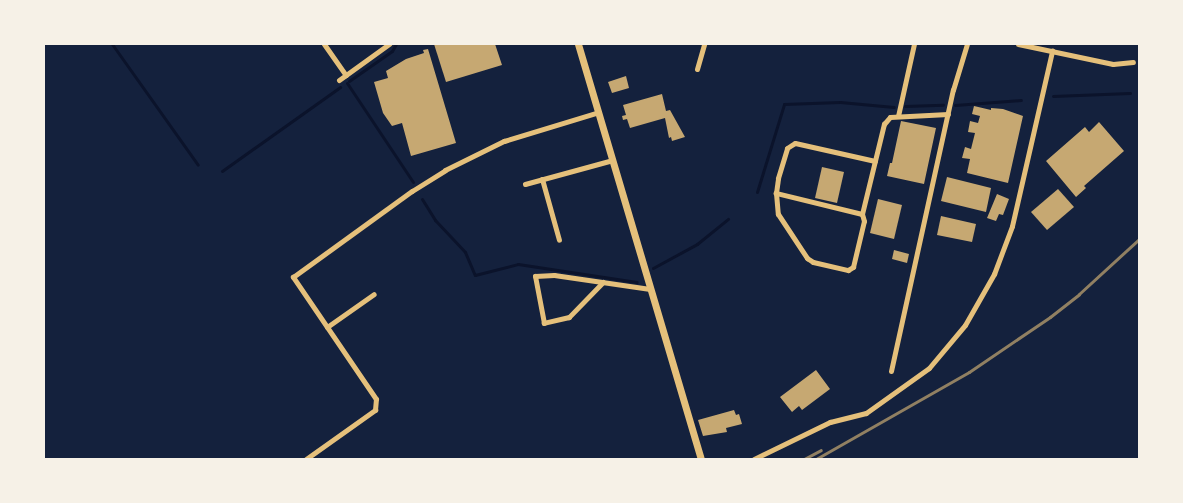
<!DOCTYPE html>
<style>
body{margin:0}
#map{position:relative;width:1183px;height:503px;overflow:hidden;background:#14213d;font-family:"PT Sans",sans-serif}
div>[style]{position:absolute}
.stream>*{height:3px;margin:-1.5px;padding:0 1.5px;transform-origin:1.5px;border-radius:1.5px;background:#0b132b}
.building>*{inset:0;background:#c6a872}
.minor>*{height:5px;margin:-2.5px;padding:0 2.5px;transform-origin:2.5px;border-radius:2.5px;background:#e5c07b}
.tertiary>*{height:7px;margin:-3.5px;padding:0 3.5px;transform-origin:3.5px;border-radius:3.5px;background:#e5c07b}
.rail>*{height:3px;margin:-1.5px;padding:0 1.5px;transform-origin:1.5px;border-radius:1.5px;background:#918062}
span{translate:-50% -50%;white-space:nowrap;text-align:center;line-height:1.15;-webkit-text-stroke:4px #f6f1e7;paint-order:stroke}
.frame{position:absolute;inset:0;border:45px solid #f6f1e7;pointer-events:none}
</style>
<div id="map">
<div class="stream">
<i style="left:112px;top:44px;width:148px;rotate:54.6deg"></i>
<i style="left:349px;top:81px;width:52px;rotate:-34.9deg"></i>
<i style="left:392px;top:51px;width:8px;rotate:-60deg"></i>
<i style="left:347px;top:83px;width:119px;rotate:56.3deg"></i>
<i style="left:1053px;top:96px;width:77px;rotate:-2.2deg"></i>
<i style="left:955px;top:105px;width:66px;rotate:-4.3deg"></i>
<i style="left:905px;top:106px;width:38px;rotate:-2deg"></i>
<i style="left:222px;top:171px;width:145px;rotate:-35.4deg"></i>
<i style="left:757px;top:192px;width:92px;rotate:-72.9deg"></i>
<i style="left:784px;top:104px;width:56px;rotate:-2deg"></i>
<i style="left:840px;top:102px;width:54px;rotate:5.3deg"></i>
<i style="left:422px;top:199px;width:25px;rotate:58deg"></i>
<i style="left:435px;top:220px;width:44px;rotate:46.8deg"></i>
<i style="left:465px;top:252px;width:25px;rotate:67deg"></i>
<i style="left:475px;top:275px;width:44px;rotate:-14.3deg"></i>
<i style="left:518px;top:264px;width:120px;rotate:8.6deg"></i>
<i style="left:653px;top:268px;width:50px;rotate:-28.6deg"></i>
<i style="left:697px;top:244px;width:40px;rotate:-39deg"></i>
</div>
<div class="building">
<i style="clip-path:polygon(434px 44px,495px 44px,502px 65px,446px 82px)"></i>
<i style="clip-path:polygon(428px 49px,456px 143px,411px 156px,402px 123px,392px 126px,383px 113px,374px 82px,388px 78px,386px 71px,406px 59px,424px 53px,423px 50px)"></i>
<i style="clip-path:polygon(626px 76px,629px 88px,612px 93px,608px 82px)"></i>
<i style="clip-path:polygon(662px 94px,666px 111px,670px 110px,685px 137px,672px 141px,671px 137px,669px 138px,665px 118px,630px 128px,627px 119px,623px 120px,622px 116px,626px 115px,623px 105px)"></i>
<i style="clip-path:polygon(974px 106px,991px 110px,991px 108px,1003px 109px,1023px 116px,1008px 183px,967px 173px,970px 159px,962px 158px,965px 147px,971px 149px,975px 133px,968px 132px,970px 121px,978px 123px,980px 116px,972px 114px)"></i>
<i style="clip-path:polygon(901px 121px,936px 128px,924px 184px,887px 176px,890px 163px,892px 163px)"></i>
<i style="clip-path:polygon(1099px 122px,1124px 151px,1084px 186px,1086px 188px,1076px 197px,1046px 161px,1085px 127px,1089px 132px)"></i>
<i style="clip-path:polygon(822px 167px,844px 172px,837px 203px,815px 198px)"></i>
<i style="clip-path:polygon(947px 177px,991px 188px,986px 212px,941px 201px)"></i>
<i style="clip-path:polygon(1058px 189px,1074px 207px,1047px 230px,1031px 212px)"></i>
<i style="clip-path:polygon(997px 194px,1009px 199px,1003px 215px,999px 214px,996px 221px,987px 218px)"></i>
<i style="clip-path:polygon(878px 199px,902px 205px,894px 239px,870px 233px)"></i>
<i style="clip-path:polygon(941px 216px,976px 224px,972px 242px,937px 235px)"></i>
<i style="clip-path:polygon(894px 250px,909px 254px,907px 263px,892px 259px)"></i>
<i style="clip-path:polygon(816px 370px,830px 389px,802px 410px,799px 406px,792px 412px,780px 397px)"></i>
<i style="clip-path:polygon(734px 410px,736px 415px,739px 414px,742px 424px,726px 428px,727px 432px,703px 436px,698px 420px)"></i>
</div>
<div class="minor">
<i style="left:324px;top:44px;width:38px;rotate:55deg"></i>
<i style="left:1018px;top:44px;width:97px;rotate:11.9deg"></i>
<i style="left:1113px;top:64px;width:20px;rotate:-6deg"></i>
<i style="left:697px;top:69px;width:26px;rotate:-74deg"></i>
<i style="left:339px;top:80px;width:62px;rotate:-35.8deg"></i>
<i style="left:898px;top:116px;width:74px;rotate:-77.5deg"></i>
<i style="left:542px;top:179px;width:63px;rotate:74.4deg"></i>
<i style="left:525px;top:184px;width:91px;rotate:-15.3deg"></i>
<i style="left:776px;top:193px;width:21px;rotate:85deg"></i>
<i style="left:778px;top:214px;width:53px;rotate:56.6deg"></i>
<i style="left:807px;top:258px;width:7px;rotate:34deg"></i>
<i style="left:813px;top:262px;width:36px;rotate:13deg"></i>
<i style="left:848px;top:270px;width:6px;rotate:-31deg"></i>
<i style="left:853px;top:267px;width:47px;rotate:-76.6deg"></i>
<i style="left:864px;top:221px;width:7px;rotate:-106deg"></i>
<i style="left:862px;top:214px;width:93px;rotate:-76.3deg"></i>
<i style="left:884px;top:124px;width:9px;rotate:-49deg"></i>
<i style="left:890px;top:117px;width:58px;rotate:-3deg"></i>
<i style="left:862px;top:214px;width:89px;rotate:-166.3deg"></i>
<i style="left:776px;top:193px;width:15px;rotate:-82deg"></i>
<i style="left:778px;top:178px;width:31px;rotate:-73deg"></i>
<i style="left:787px;top:148px;width:9px;rotate:-32deg"></i>
<i style="left:795px;top:143px;width:82px;rotate:12.7deg"></i>
<i style="left:603px;top:282px;width:49px;rotate:134.2deg"></i>
<i style="left:569px;top:317px;width:26px;rotate:167deg"></i>
<i style="left:544px;top:323px;width:48px;rotate:-100.8deg"></i>
<i style="left:535px;top:276px;width:19px;rotate:-3deg"></i>
<i style="left:554px;top:275px;width:97px;rotate:8.3deg"></i>
<i style="left:327px;top:327px;width:57px;rotate:-35.1deg"></i>
<i style="left:891px;top:371px;width:288px;rotate:-77.6deg"></i>
<i style="left:953px;top:90px;width:48px;rotate:-73.1deg"></i>
<i style="left:306px;top:459px;width:85px;rotate:-35.4deg"></i>
<i style="left:375px;top:410px;width:11px;rotate:-85deg"></i>
<i style="left:376px;top:399px;width:148px;rotate:-124.2deg"></i>
<i style="left:293px;top:277px;width:147px;rotate:-35.9deg"></i>
<i style="left:412px;top:191px;width:39px;rotate:-32deg"></i>
<i style="left:445px;top:170px;width:66px;rotate:-26.2deg"></i>
<i style="left:504px;top:141px;width:99px;rotate:-17deg"></i>
<i style="left:754px;top:459px;width:85px;rotate:-26deg"></i>
<i style="left:830px;top:422px;width:37px;rotate:-14deg"></i>
<i style="left:866px;top:413px;width:77px;rotate:-35.5deg"></i>
<i style="left:929px;top:368px;width:56px;rotate:-50.1deg"></i>
<i style="left:965px;top:325px;width:59px;rotate:-60.4deg"></i>
<i style="left:994px;top:274px;width:51px;rotate:-69.4deg"></i>
<i style="left:1012px;top:226px;width:180px;rotate:-77.1deg"></i>
</div>
<div class="tertiary">
<i style="left:578px;top:44px;width:433px;rotate:73.5deg"></i>
</div>
<div class="rail">
<i style="left:804px;top:459px;width:19px;rotate:-28deg"></i>
<i style="left:816px;top:459px;width:176px;rotate:-29.6deg"></i>
<i style="left:969px;top:372px;width:98px;rotate:-34.2deg"></i>
<i style="left:1050px;top:317px;width:37px;rotate:-38deg"></i>
<i style="left:1079px;top:294px;width:81px;rotate:-42.5deg"></i>
</div>
<div class="frame"></div>
</div>
